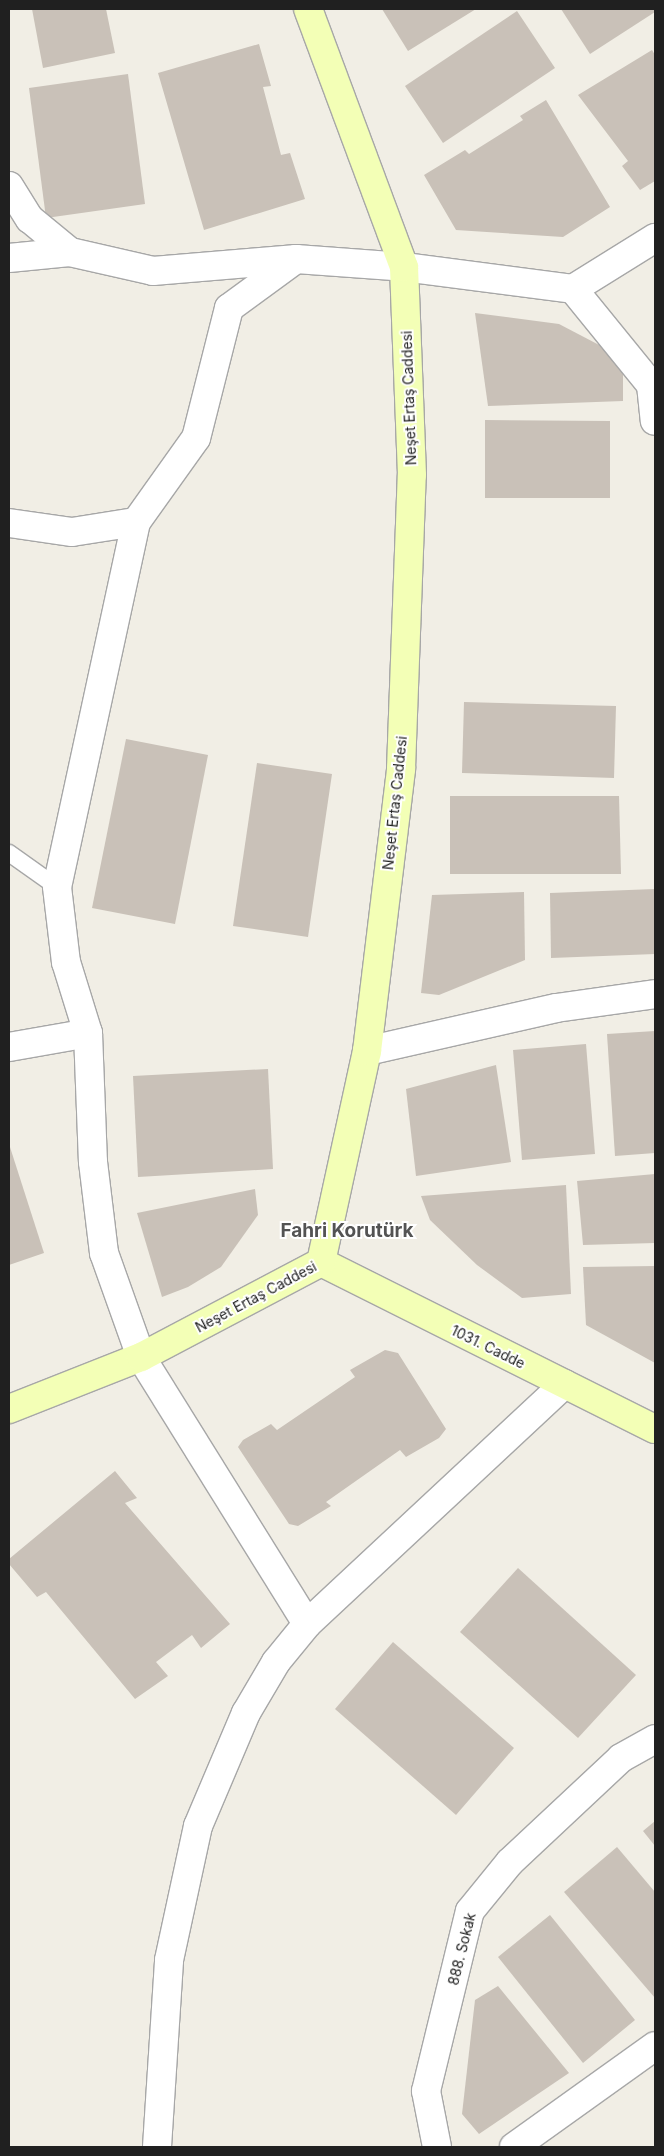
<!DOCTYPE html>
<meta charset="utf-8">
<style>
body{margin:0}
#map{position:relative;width:664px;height:2156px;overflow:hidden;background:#f1eee5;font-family:Inter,sans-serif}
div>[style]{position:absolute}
.building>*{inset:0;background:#c9c1b8}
.roads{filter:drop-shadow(1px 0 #a7a7a7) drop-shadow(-1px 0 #a7a7a7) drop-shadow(0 1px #a7a7a7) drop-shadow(0 -1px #a7a7a7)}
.lane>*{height:16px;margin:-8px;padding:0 8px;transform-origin:8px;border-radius:8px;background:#fff}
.street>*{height:28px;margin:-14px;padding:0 14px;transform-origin:14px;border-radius:14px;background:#fff}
.secondary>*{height:28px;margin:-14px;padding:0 14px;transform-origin:14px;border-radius:14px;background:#f3ffb6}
span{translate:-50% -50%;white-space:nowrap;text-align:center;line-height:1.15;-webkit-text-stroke:4px #fff;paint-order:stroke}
.street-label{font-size:14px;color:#202020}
.district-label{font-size:19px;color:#535353;font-weight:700}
.frame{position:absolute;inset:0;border:10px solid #202020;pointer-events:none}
</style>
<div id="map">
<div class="building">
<i style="clip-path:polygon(32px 9px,106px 9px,115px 53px,43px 68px)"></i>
<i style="clip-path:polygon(382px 9px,476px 9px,408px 51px)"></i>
<i style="clip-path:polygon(561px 9px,655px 9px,655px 12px,590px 54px)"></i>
<i style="clip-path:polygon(517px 11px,555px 68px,443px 143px,405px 86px)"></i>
<i style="clip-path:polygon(259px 44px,271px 86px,263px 87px,281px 155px,290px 153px,305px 199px,204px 230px,158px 73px)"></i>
<i style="clip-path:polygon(652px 50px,655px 55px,655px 181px,640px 190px,622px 166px,628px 161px,578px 95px)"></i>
<i style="clip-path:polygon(128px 74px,145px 204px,46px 218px,29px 88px)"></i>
<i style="clip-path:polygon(546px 100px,610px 207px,563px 237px,456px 230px,424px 175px,465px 150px,469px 154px,523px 120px,520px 116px)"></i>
<i style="clip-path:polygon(475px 313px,559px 324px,603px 347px,623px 372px,623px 401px,488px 406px)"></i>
<i style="clip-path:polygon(485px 420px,610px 421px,610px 498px,485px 498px)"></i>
<i style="clip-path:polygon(464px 702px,616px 706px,614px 778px,462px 773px)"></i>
<i style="clip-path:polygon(126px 739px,208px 755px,175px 924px,92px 908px)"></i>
<i style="clip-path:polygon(257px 763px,332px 774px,308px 937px,233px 926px)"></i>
<i style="clip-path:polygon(450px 796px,619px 796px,621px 874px,450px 874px)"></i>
<i style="clip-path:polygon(655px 889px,655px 954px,551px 958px,550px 893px)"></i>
<i style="clip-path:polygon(524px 892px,525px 960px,439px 995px,421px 993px,432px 895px)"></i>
<i style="clip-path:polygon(655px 1031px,655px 1153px,615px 1156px,607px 1034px)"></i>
<i style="clip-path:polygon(586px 1044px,595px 1154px,522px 1160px,513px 1050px)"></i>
<i style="clip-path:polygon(496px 1065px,511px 1162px,416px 1176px,406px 1089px)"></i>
<i style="clip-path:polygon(268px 1069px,273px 1169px,138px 1177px,133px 1076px)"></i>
<i style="clip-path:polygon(9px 1144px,44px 1253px,9px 1265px)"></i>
<i style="clip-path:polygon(655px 1174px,655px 1243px,583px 1245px,577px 1181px)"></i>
<i style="clip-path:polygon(566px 1185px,571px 1294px,522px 1298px,477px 1265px,430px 1220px,421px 1196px)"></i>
<i style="clip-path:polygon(255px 1189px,258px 1215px,221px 1267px,188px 1287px,162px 1297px,137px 1213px)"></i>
<i style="clip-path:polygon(655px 1266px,655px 1363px,586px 1325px,583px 1267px)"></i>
<i style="clip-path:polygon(385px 1350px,398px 1353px,446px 1429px,439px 1438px,406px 1457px,400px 1450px,326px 1502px,331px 1506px,298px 1526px,289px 1524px,238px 1447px,243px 1440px,271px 1424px,277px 1430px,355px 1377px,350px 1370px)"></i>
<i style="clip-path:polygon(115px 1471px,137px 1498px,125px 1503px,230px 1624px,201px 1648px,192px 1635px,156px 1662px,168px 1676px,135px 1699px,46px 1592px,37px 1597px,9px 1564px,9px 1559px)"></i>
<i style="clip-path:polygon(518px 1568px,636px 1675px,578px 1738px,460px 1632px)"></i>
<i style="clip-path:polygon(393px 1642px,514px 1748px,456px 1815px,335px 1709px)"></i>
<i style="clip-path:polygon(655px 1821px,655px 1846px,643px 1831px)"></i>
<i style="clip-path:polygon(617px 1847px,655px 1892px,655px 1998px,564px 1892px)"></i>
<i style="clip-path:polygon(550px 1915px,635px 2020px,583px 2063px,498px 1957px)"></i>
<i style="clip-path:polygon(498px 1986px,569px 2073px,479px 2134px,462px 2114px,475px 2000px)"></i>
</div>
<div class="roads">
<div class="lane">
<i style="left:9px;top:853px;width:59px;rotate:35.3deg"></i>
</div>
<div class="street">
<i style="left:9px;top:186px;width:39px;rotate:58deg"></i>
<i style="left:30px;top:219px;width:52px;rotate:39.5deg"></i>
<i style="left:70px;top:252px;width:85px;rotate:12.9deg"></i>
<i style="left:153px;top:271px;width:144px;rotate:-4.8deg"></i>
<i style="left:296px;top:259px;width:108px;rotate:4.2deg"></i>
<i style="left:404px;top:267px;width:170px;rotate:7.4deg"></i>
<i style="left:573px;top:289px;width:97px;rotate:-31.9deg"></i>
<i style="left:9px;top:258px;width:61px;rotate:-5.6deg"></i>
<i style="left:296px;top:259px;width:83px;rotate:143.8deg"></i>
<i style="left:229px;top:308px;width:134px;rotate:104.2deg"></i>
<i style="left:196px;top:438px;width:103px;rotate:125.5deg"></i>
<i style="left:136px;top:522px;width:373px;rotate:102.2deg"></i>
<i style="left:57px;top:887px;width:76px;rotate:83.2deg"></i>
<i style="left:66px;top:962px;width:74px;rotate:72.8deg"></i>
<i style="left:88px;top:1033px;width:129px;rotate:87.8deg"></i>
<i style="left:93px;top:1162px;width:92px;rotate:83.1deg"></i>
<i style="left:104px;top:1253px;width:110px;rotate:70.4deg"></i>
<i style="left:141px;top:1357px;width:314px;rotate:58.1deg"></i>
<i style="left:573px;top:289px;width:124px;rotate:50.9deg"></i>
<i style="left:651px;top:385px;width:36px;rotate:84deg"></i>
<i style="left:9px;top:523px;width:64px;rotate:8.1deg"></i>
<i style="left:72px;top:532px;width:65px;rotate:-8.9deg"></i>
<i style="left:9px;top:1047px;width:80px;rotate:-10deg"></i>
<i style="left:367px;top:1051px;width:194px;rotate:-12.8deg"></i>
<i style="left:556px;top:1008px;width:100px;rotate:-8deg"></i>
<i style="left:157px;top:2147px;width:187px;rotate:-86.3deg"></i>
<i style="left:169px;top:1960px;width:137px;rotate:-77.8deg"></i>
<i style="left:198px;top:1826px;width:123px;rotate:-67deg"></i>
<i style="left:246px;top:1713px;width:59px;rotate:-59.5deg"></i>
<i style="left:276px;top:1662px;width:49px;rotate:-50.8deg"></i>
<i style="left:307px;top:1624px;width:352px;rotate:-43deg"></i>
<i style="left:437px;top:2147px;width:57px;rotate:-101.1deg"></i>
<i style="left:426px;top:2091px;width:185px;rotate:-76.3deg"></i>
<i style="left:470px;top:1911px;width:63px;rotate:-50.8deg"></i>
<i style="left:510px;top:1862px;width:152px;rotate:-43.1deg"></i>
<i style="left:621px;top:1758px;width:39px;rotate:-29deg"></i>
<i style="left:514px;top:2147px;width:173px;rotate:-35.6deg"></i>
</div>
<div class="secondary">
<i style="left:321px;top:1262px;width:373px;rotate:26.6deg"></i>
<i style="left:9px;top:1409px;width:142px;rotate:-21.5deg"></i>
<i style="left:141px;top:1357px;width:204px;rotate:-27.8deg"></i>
<i style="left:321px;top:1262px;width:216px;rotate:-77.7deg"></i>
<i style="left:367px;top:1051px;width:284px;rotate:-83.1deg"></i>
<i style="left:401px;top:769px;width:294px;rotate:-87.9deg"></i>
<i style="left:412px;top:475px;width:208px;rotate:-92.2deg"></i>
<i style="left:404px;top:267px;width:275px;rotate:-110.4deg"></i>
</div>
</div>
<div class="street-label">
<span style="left:409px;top:398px;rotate:-92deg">Neşet Ertaş Caddesi</span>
<span style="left:395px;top:803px;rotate:-84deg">Neşet Ertaş Caddesi</span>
<span style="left:256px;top:1297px;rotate:-28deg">Neşet Ertaş Caddesi</span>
<span style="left:488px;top:1347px;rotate:26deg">1031. Cadde</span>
<span style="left:462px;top:1949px;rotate:-76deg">888. Sokak</span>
</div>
<div class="district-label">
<span style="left:347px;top:1231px">Fahri Korutürk</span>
</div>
<div class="frame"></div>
</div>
